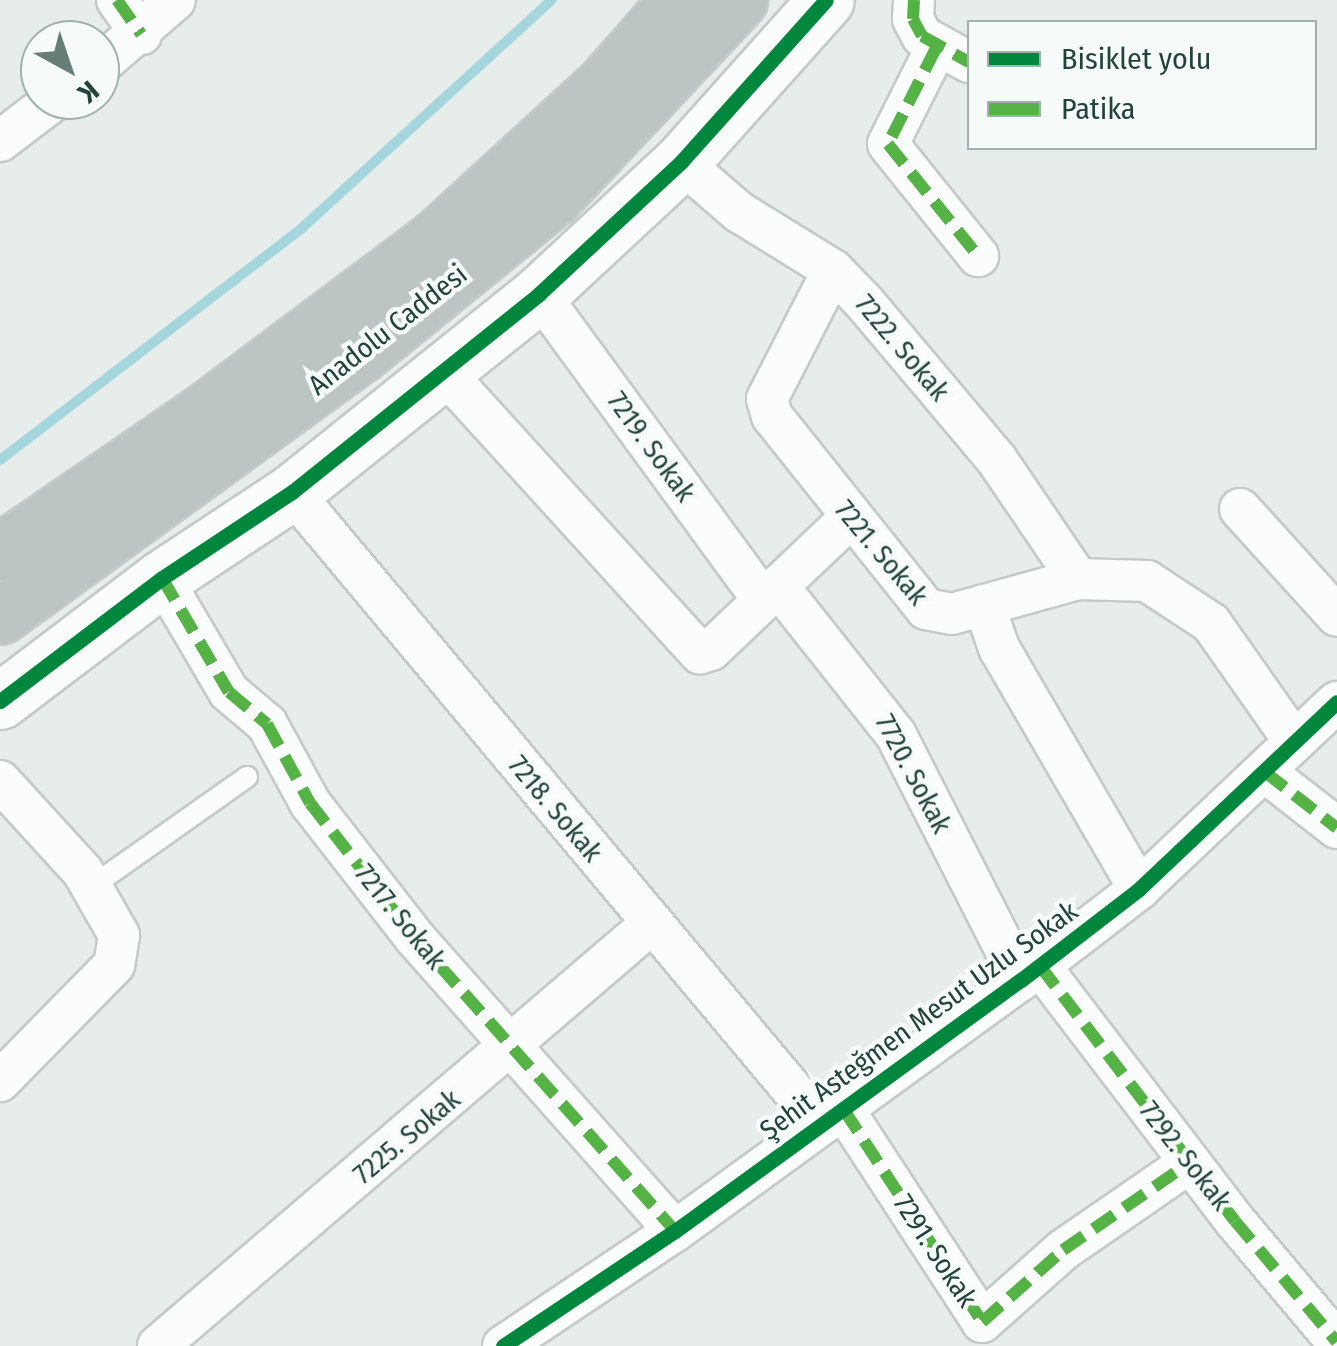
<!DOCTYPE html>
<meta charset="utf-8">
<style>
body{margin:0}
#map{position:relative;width:1337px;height:1346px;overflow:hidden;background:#e7edea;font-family:"Fira Sans Condensed",sans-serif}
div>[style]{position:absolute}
.stream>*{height:10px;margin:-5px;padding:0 5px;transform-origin:5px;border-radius:5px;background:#a6d6dd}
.roads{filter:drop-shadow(2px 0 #c4cac7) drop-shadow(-2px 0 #c4cac7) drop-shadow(0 2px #c4cac7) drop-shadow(0 -2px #c4cac7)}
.lane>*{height:20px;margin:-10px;padding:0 10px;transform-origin:10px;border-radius:10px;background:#fbfcfc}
.street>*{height:40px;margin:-20px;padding:0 20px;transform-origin:20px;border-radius:20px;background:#fbfcfc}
.secondary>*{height:55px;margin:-27.5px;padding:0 27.5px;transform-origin:27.5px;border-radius:27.5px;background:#fbfcfc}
.highway>*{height:55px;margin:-27.5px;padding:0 27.5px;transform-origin:27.5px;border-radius:27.5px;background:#bcc5c3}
.quiet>*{height:12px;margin-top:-6px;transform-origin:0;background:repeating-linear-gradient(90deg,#55b346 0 25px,transparent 0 37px)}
.cycleway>*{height:15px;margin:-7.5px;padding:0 7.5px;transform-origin:7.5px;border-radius:7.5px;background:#00873e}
span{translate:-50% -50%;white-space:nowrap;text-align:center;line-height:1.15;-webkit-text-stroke:9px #f6fbf9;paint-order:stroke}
.street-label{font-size:28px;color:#22433a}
.legend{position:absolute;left:967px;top:20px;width:350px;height:130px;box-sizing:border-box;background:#f6fbf9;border:2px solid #a1b1ad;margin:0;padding:12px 18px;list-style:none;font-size:30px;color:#22433a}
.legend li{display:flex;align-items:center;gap:20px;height:50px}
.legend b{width:50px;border:2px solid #a1b1ad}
.north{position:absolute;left:20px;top:20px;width:100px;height:100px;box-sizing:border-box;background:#f6fbf9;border:2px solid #a1b1ad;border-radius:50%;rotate:140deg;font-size:28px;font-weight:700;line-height:40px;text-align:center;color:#22433a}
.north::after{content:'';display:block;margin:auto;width:35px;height:45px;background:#677e78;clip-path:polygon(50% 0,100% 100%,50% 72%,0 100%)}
</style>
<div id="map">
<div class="stream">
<i style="left:0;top:460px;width:381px;rotate:-37.5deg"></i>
<i style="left:302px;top:228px;width:338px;rotate:-42.4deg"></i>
</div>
<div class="roads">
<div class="lane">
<i style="left:91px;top:887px;width:191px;rotate:-35.2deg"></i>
</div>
<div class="street">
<i style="left:117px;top:0;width:42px;rotate:54.8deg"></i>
<i style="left:914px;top:0;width:19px;rotate:93deg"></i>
<i style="left:913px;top:19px;width:19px;rotate:62deg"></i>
<i style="left:922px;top:36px;width:54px;rotate:29deg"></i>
<i style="left:936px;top:48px;width:107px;rotate:116.6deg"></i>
<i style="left:888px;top:144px;width:144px;rotate:51.2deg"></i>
<i style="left:100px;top:65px;width:99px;rotate:-40.9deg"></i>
<i style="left:0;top:141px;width:68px;rotate:-37.2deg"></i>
<i style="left:681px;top:162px;width:77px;rotate:40.8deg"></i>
<i style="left:739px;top:212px;width:110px;rotate:31.7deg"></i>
<i style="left:833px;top:270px;width:45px;rotate:45.9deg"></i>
<i style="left:864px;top:302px;width:207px;rotate:49.9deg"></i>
<i style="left:997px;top:460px;width:144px;rotate:55.8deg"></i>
<i style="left:833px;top:270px;width:145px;rotate:117.1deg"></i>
<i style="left:767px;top:399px;width:18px;rotate:74deg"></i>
<i style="left:772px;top:416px;width:247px;rotate:51.4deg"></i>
<i style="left:926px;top:609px;width:26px;rotate:11deg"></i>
<i style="left:952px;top:614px;width:131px;rotate:-15.5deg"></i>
<i style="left:1078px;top:579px;width:69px;rotate:1.7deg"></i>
<i style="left:1147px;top:581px;width:77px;rotate:33.3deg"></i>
<i style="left:1211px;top:623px;width:144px;rotate:54.9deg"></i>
<i style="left:539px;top:294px;width:379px;rotate:53.8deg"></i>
<i style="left:443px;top:371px;width:382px;rotate:47.7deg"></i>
<i style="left:700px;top:653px;width:11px;rotate:-15deg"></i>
<i style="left:711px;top:650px;width:192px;rotate:-43.5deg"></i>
<i style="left:292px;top:492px;width:824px;rotate:50.07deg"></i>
<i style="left:1240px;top:509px;width:144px;rotate:47.8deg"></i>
<i style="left:162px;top:578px;width:132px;rotate:59.6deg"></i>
<i style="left:229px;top:692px;width:50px;rotate:40.1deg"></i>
<i style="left:267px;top:724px;width:90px;rotate:61.4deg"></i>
<i style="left:310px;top:803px;width:171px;rotate:52.1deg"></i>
<i style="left:415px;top:938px;width:392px;rotate:48.4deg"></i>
<i style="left:778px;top:586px;width:190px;rotate:51.6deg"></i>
<i style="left:896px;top:735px;width:275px;rotate:63deg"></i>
<i style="left:984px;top:605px;width:46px;rotate:70.8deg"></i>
<i style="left:999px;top:648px;width:279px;rotate:59.8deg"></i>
<i style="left:1265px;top:772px;width:91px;rotate:37.9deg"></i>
<i style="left:0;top:781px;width:123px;rotate:47.6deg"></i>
<i style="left:83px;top:872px;width:73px;rotate:60.3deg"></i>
<i style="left:119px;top:935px;width:30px;rotate:99deg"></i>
<i style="left:114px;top:965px;width:163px;rotate:134.5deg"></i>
<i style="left:1040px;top:966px;width:321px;rotate:52.6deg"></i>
<i style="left:1235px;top:1221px;width:158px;rotate:49.9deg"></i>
<i style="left:844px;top:1110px;width:253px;rotate:56.9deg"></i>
<i style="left:982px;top:1322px;width:108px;rotate:-41.6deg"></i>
<i style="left:1063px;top:1250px;width:153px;rotate:-34.6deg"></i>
<i style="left:158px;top:1346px;width:649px;rotate:-40.56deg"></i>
<i style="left:503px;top:1346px;width:207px;rotate:-33.8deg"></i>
<i style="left:675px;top:1231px;width:427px;rotate:-36deg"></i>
<i style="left:1021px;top:980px;width:149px;rotate:-37.6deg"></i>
<i style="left:1139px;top:889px;width:272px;rotate:-43.4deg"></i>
</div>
<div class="secondary">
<i style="left:0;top:701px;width:203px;rotate:-37.2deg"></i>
<i style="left:162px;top:578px;width:156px;rotate:-33.5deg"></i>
<i style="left:292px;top:492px;width:317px;rotate:-38.7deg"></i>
<i style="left:539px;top:294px;width:194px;rotate:-42.9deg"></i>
<i style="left:681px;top:162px;width:217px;rotate:-48.2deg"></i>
</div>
<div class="highway">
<i style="left:0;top:552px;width:249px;rotate:-34.5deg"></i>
<i style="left:205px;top:411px;width:289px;rotate:-36.8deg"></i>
<i style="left:436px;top:238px;width:231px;rotate:-42.5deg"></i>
<i style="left:606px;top:82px;width:109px;rotate:-48.7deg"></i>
<i style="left:0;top:616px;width:446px;rotate:-36deg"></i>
<i style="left:361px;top:354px;width:247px;rotate:-39.1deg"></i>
<i style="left:553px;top:198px;width:272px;rotate:-46.8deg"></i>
</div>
</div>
<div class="quiet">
<i style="left:117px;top:0;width:42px;rotate:54.8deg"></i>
<i style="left:914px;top:0;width:19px;rotate:93deg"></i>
<i style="left:913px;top:19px;width:19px;rotate:62deg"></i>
<i style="left:922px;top:36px;width:54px;rotate:29deg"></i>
<i style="left:936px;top:48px;width:107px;rotate:116.6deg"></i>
<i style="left:888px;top:144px;width:144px;rotate:51.2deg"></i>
<i style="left:162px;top:578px;width:132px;rotate:59.6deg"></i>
<i style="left:229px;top:692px;width:50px;rotate:40.1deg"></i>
<i style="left:267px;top:724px;width:90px;rotate:61.4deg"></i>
<i style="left:310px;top:803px;width:171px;rotate:52.1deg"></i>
<i style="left:415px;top:938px;width:392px;rotate:48.4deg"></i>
<i style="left:1265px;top:772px;width:91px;rotate:37.9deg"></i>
<i style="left:1040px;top:966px;width:321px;rotate:52.6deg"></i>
<i style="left:1235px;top:1221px;width:158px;rotate:49.9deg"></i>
<i style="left:844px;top:1110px;width:253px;rotate:56.9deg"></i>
<i style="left:982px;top:1322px;width:108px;rotate:-41.6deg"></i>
<i style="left:1063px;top:1250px;width:153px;rotate:-34.6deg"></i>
</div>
<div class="cycleway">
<i style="left:0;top:701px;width:203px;rotate:-37.2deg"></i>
<i style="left:162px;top:578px;width:156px;rotate:-33.5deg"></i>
<i style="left:292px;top:492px;width:317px;rotate:-38.7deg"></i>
<i style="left:539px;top:294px;width:194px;rotate:-42.9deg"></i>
<i style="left:681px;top:162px;width:217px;rotate:-48.2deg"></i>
<i style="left:503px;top:1346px;width:207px;rotate:-33.8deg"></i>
<i style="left:675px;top:1231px;width:427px;rotate:-36deg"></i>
<i style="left:1021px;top:980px;width:149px;rotate:-37.6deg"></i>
<i style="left:1139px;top:889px;width:272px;rotate:-43.4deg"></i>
</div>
<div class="street-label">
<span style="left:388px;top:330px;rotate:-38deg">Anadolu Caddesi</span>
<span style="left:902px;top:348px;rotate:50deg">7222. Sokak</span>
<span style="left:651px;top:447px;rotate:54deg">7219. Sokak</span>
<span style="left:881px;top:553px;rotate:50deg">7221. Sokak</span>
<span style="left:913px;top:774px;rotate:62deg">7720. Sokak</span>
<span style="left:555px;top:809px;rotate:50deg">7218. Sokak</span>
<span style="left:400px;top:917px;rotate:51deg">7217. Sokak</span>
<span style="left:919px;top:1021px;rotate:-36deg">Şehit Asteğmen Mesut Uzlu Sokak</span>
<span style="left:407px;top:1137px;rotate:-40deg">7225. Sokak</span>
<span style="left:1185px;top:1156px;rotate:52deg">7292. Sokak</span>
<span style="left:935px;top:1251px;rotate:57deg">7291. Sokak</span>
</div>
<ul class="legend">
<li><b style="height:12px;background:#00873e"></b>Bisiklet yolu</li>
<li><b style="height:12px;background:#55b346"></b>Patika</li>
</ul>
<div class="north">K</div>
</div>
